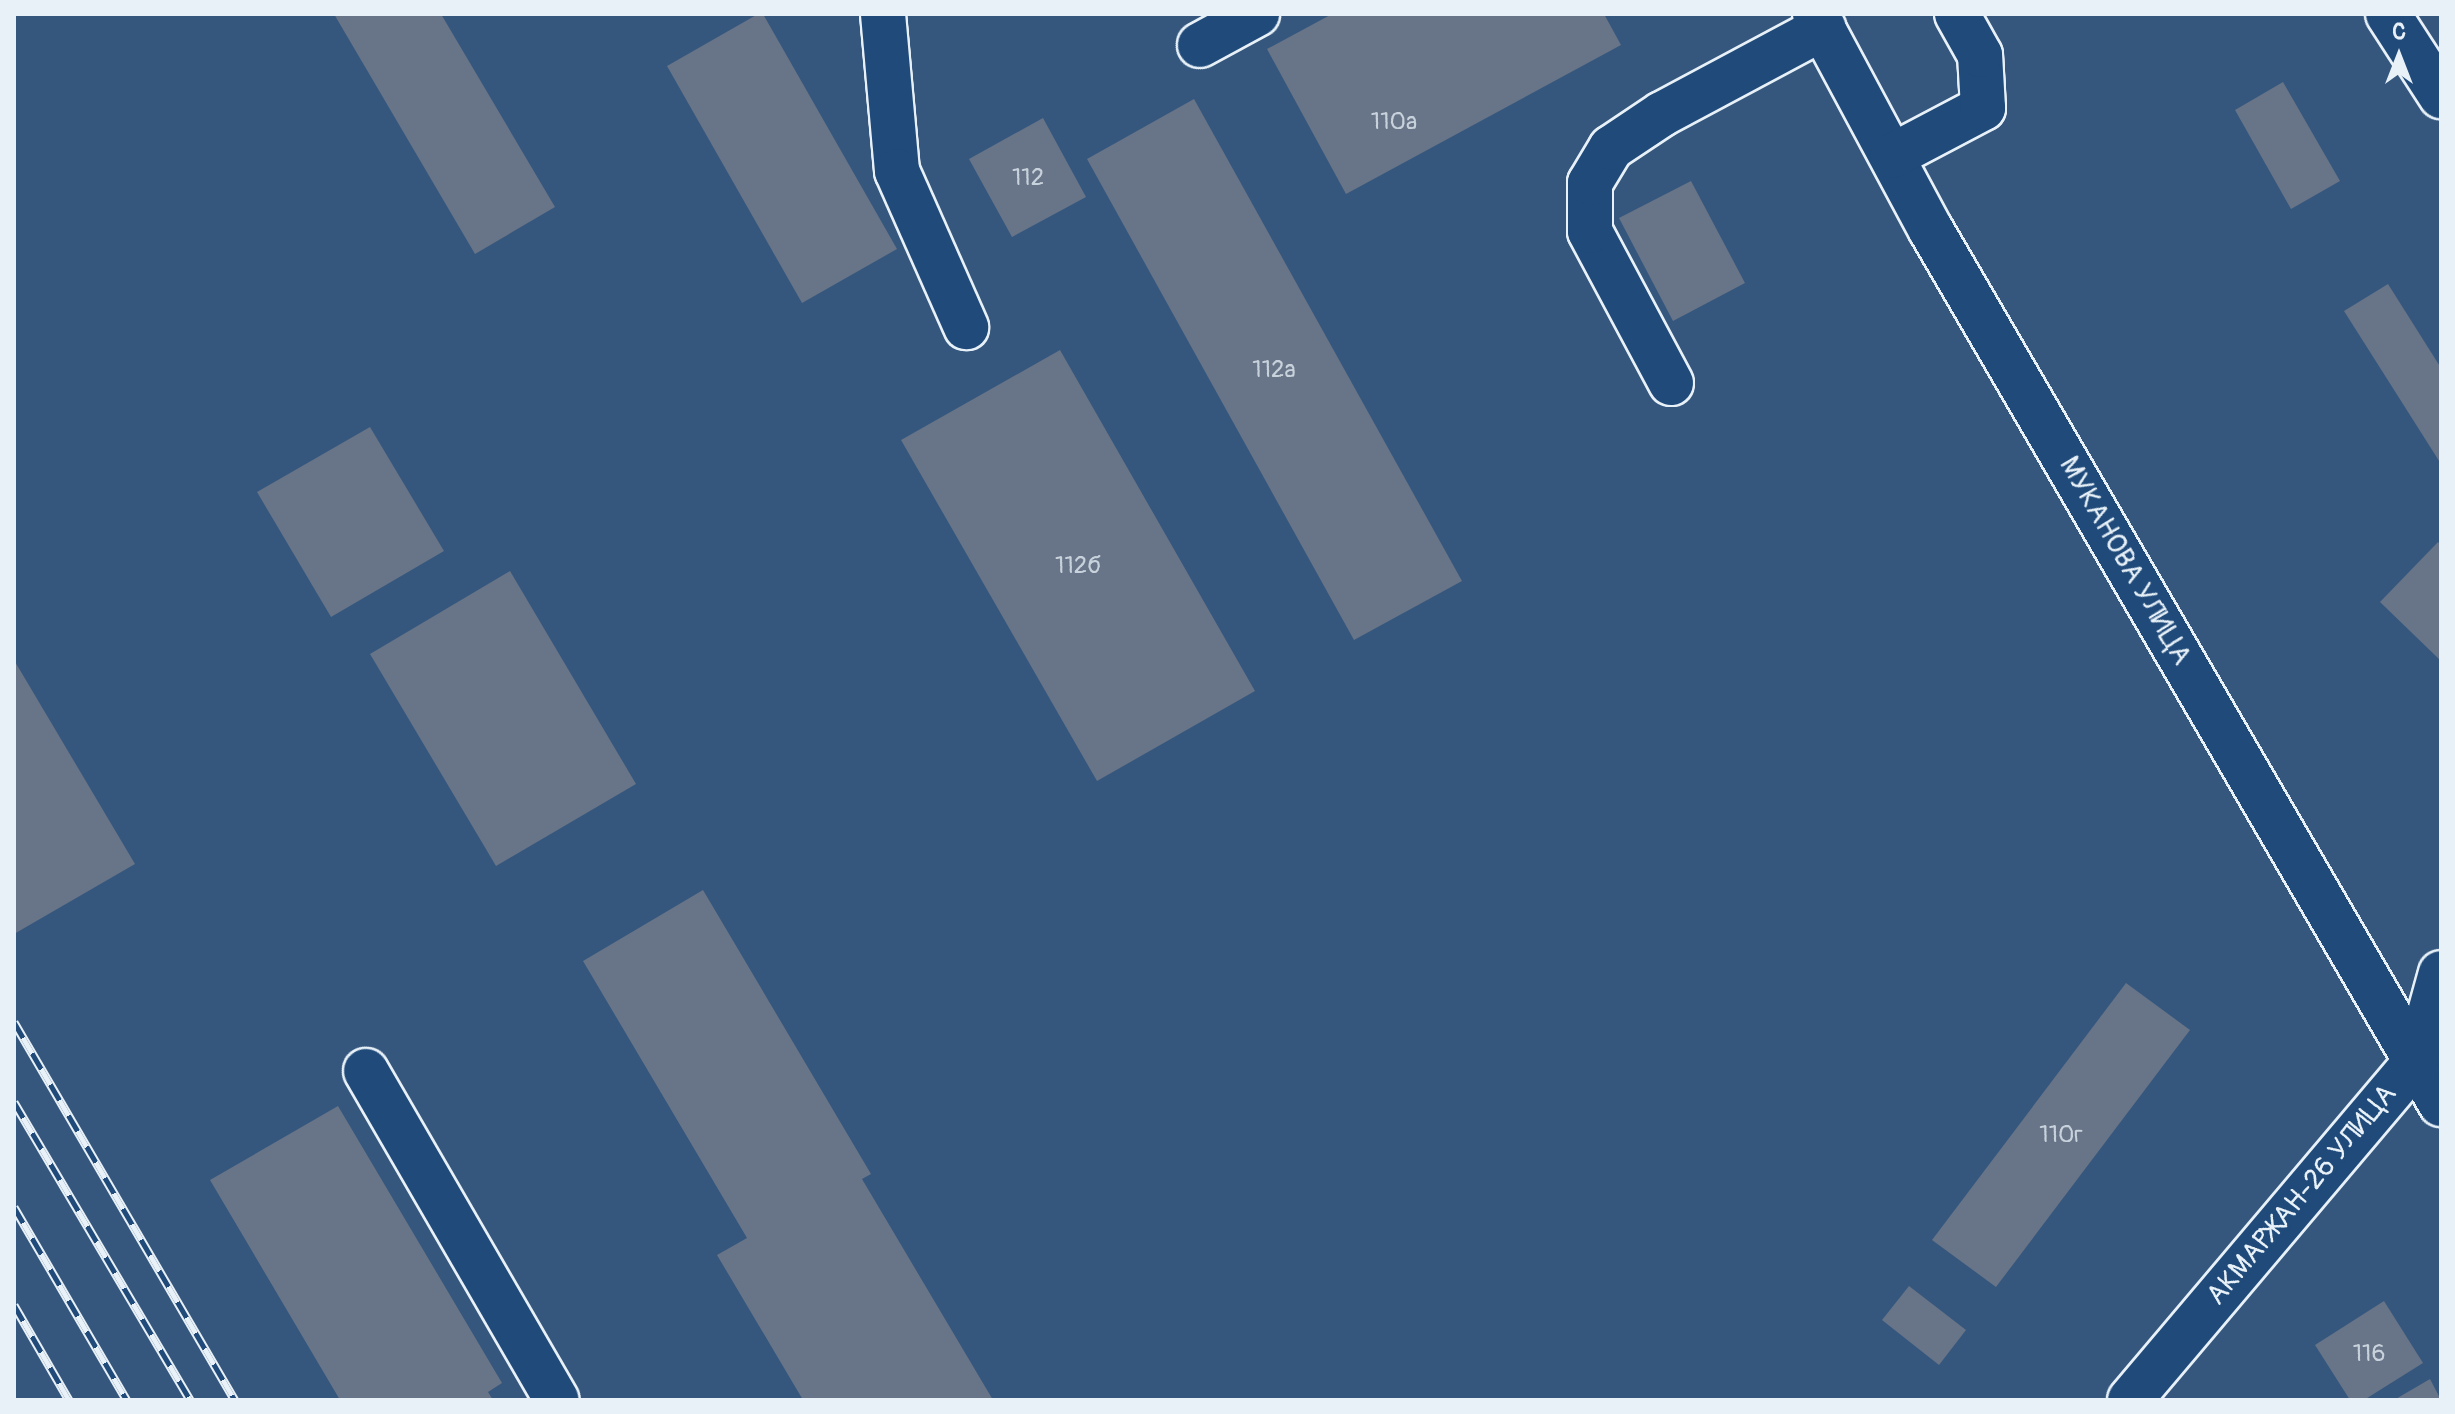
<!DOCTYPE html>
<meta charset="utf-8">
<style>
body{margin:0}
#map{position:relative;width:2455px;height:1414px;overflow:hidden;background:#35577e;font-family:Pangolin,sans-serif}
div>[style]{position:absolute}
.building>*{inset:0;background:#687487}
.roads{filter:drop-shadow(2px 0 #e8f1f8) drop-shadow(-2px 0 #e8f1f8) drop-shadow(0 2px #e8f1f8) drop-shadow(0 -2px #e8f1f8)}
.minor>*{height:44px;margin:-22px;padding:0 22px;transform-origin:22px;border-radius:22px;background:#1f4a7a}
.rail>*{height:9px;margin-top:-4.5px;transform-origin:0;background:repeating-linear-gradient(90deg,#1f4a7a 0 18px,#e8f1f8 0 36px);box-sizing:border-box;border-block:2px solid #e8f1f8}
span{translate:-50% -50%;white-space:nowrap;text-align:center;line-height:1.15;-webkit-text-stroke:7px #1f4a7a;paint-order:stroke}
.number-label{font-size:24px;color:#c8d2dc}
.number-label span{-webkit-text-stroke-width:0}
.street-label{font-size:28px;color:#e8f1f8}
.frame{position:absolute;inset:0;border:16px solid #e8f1f8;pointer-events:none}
.north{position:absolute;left:2359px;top:16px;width:80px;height:80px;-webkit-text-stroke:6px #1f4a7a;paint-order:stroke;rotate:0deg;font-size:22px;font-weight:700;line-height:32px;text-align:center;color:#e8f1f8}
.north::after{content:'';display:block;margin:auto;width:28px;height:36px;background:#e8f1f8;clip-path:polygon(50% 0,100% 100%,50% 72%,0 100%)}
</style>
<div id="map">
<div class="building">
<i style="clip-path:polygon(334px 14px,441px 14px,555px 207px,475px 254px)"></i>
<i style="clip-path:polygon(758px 14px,763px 14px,897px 249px,802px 303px,667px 66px)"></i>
<i style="clip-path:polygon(1332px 14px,1604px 14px,1621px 45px,1346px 194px,1267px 49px)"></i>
<i style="clip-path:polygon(2283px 82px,2340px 181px,2291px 209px,2235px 110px)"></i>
<i style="clip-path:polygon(1194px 99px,1462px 581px,1354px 640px,1087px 159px)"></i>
<i style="clip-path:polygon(1043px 118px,1086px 197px,1012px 237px,969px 159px)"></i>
<i style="clip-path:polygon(1691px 181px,1745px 283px,1673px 321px,1619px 218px)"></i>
<i style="clip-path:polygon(2388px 284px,2441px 368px,2441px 464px,2344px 311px)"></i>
<i style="clip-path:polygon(1060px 350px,1255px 691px,1097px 781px,901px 440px)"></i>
<i style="clip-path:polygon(370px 427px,444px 551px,331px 617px,257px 492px)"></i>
<i style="clip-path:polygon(2438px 542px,2441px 545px,2441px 661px,2380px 602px)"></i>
<i style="clip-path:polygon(510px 571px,636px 784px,496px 866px,370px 654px)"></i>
<i style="clip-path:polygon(14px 660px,135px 864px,14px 934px)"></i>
<i style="clip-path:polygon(703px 890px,871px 1174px,862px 1179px,993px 1400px,803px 1400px,717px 1255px,747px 1238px,583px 961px)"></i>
<i style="clip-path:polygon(2126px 983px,2190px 1030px,1996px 1287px,1932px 1240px)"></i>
<i style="clip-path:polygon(338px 1106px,502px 1383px,488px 1392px,493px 1400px,340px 1400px,210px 1180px)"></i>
<i style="clip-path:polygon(1909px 1286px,1966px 1330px,1939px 1365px,1882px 1320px)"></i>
<i style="clip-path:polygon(2384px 1301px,2423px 1363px,2364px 1400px,2350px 1400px,2315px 1345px)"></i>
<i style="clip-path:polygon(2430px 1379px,2441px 1400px,2394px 1400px)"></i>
</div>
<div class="roads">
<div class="minor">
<i style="left:883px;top:14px;width:158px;rotate:84.9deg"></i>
<i style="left:897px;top:171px;width:171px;rotate:66.1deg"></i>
<i style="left:1815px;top:14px;width:245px;rotate:61.8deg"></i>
<i style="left:1931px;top:230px;width:1012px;rotate:59.74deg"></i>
<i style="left:2388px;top:14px;width:98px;rotate:57.1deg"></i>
<i style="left:1200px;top:45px;width:65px;rotate:-28.5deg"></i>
<i style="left:1892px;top:156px;width:103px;rotate:-27.8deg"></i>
<i style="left:1983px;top:108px;width:53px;rotate:-93.2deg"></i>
<i style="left:1980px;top:55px;width:47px;rotate:-119.3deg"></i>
<i style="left:1671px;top:383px;width:172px;rotate:-118.1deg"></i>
<i style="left:1590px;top:231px;width:48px;rotate:-90deg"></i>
<i style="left:1590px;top:183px;width:41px;rotate:-59deg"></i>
<i style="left:1611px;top:148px;width:61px;rotate:-33.7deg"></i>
<i style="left:1662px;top:114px;width:183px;rotate:-28.1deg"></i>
<i style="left:366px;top:1071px;width:380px;rotate:59.9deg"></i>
<i style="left:2130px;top:1400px;width:445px;rotate:-49.8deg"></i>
<i style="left:2417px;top:1060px;width:90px;rotate:-74.6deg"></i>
</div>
</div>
<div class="rail">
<i style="left:14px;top:1022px;width:438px;rotate:59.7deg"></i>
<i style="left:14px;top:1102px;width:346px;rotate:59.4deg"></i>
<i style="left:14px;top:1207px;width:224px;rotate:59.7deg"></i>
<i style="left:14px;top:1305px;width:110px;rotate:59.9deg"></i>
</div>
<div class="number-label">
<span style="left:1394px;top:122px">110а</span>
<span style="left:1028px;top:178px">112</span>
<span style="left:1274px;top:370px">112а</span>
<span style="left:1078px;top:566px">112б</span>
<span style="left:2061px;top:1135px">110г</span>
<span style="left:2369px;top:1354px">116</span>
</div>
<div class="street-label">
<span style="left:2125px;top:561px;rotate:60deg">МУКАНОВА УЛИЦА</span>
<span style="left:2302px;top:1195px;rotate:-50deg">АКМАРЖАН-26 УЛИЦА</span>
</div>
<div class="frame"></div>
<div class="north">С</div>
</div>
